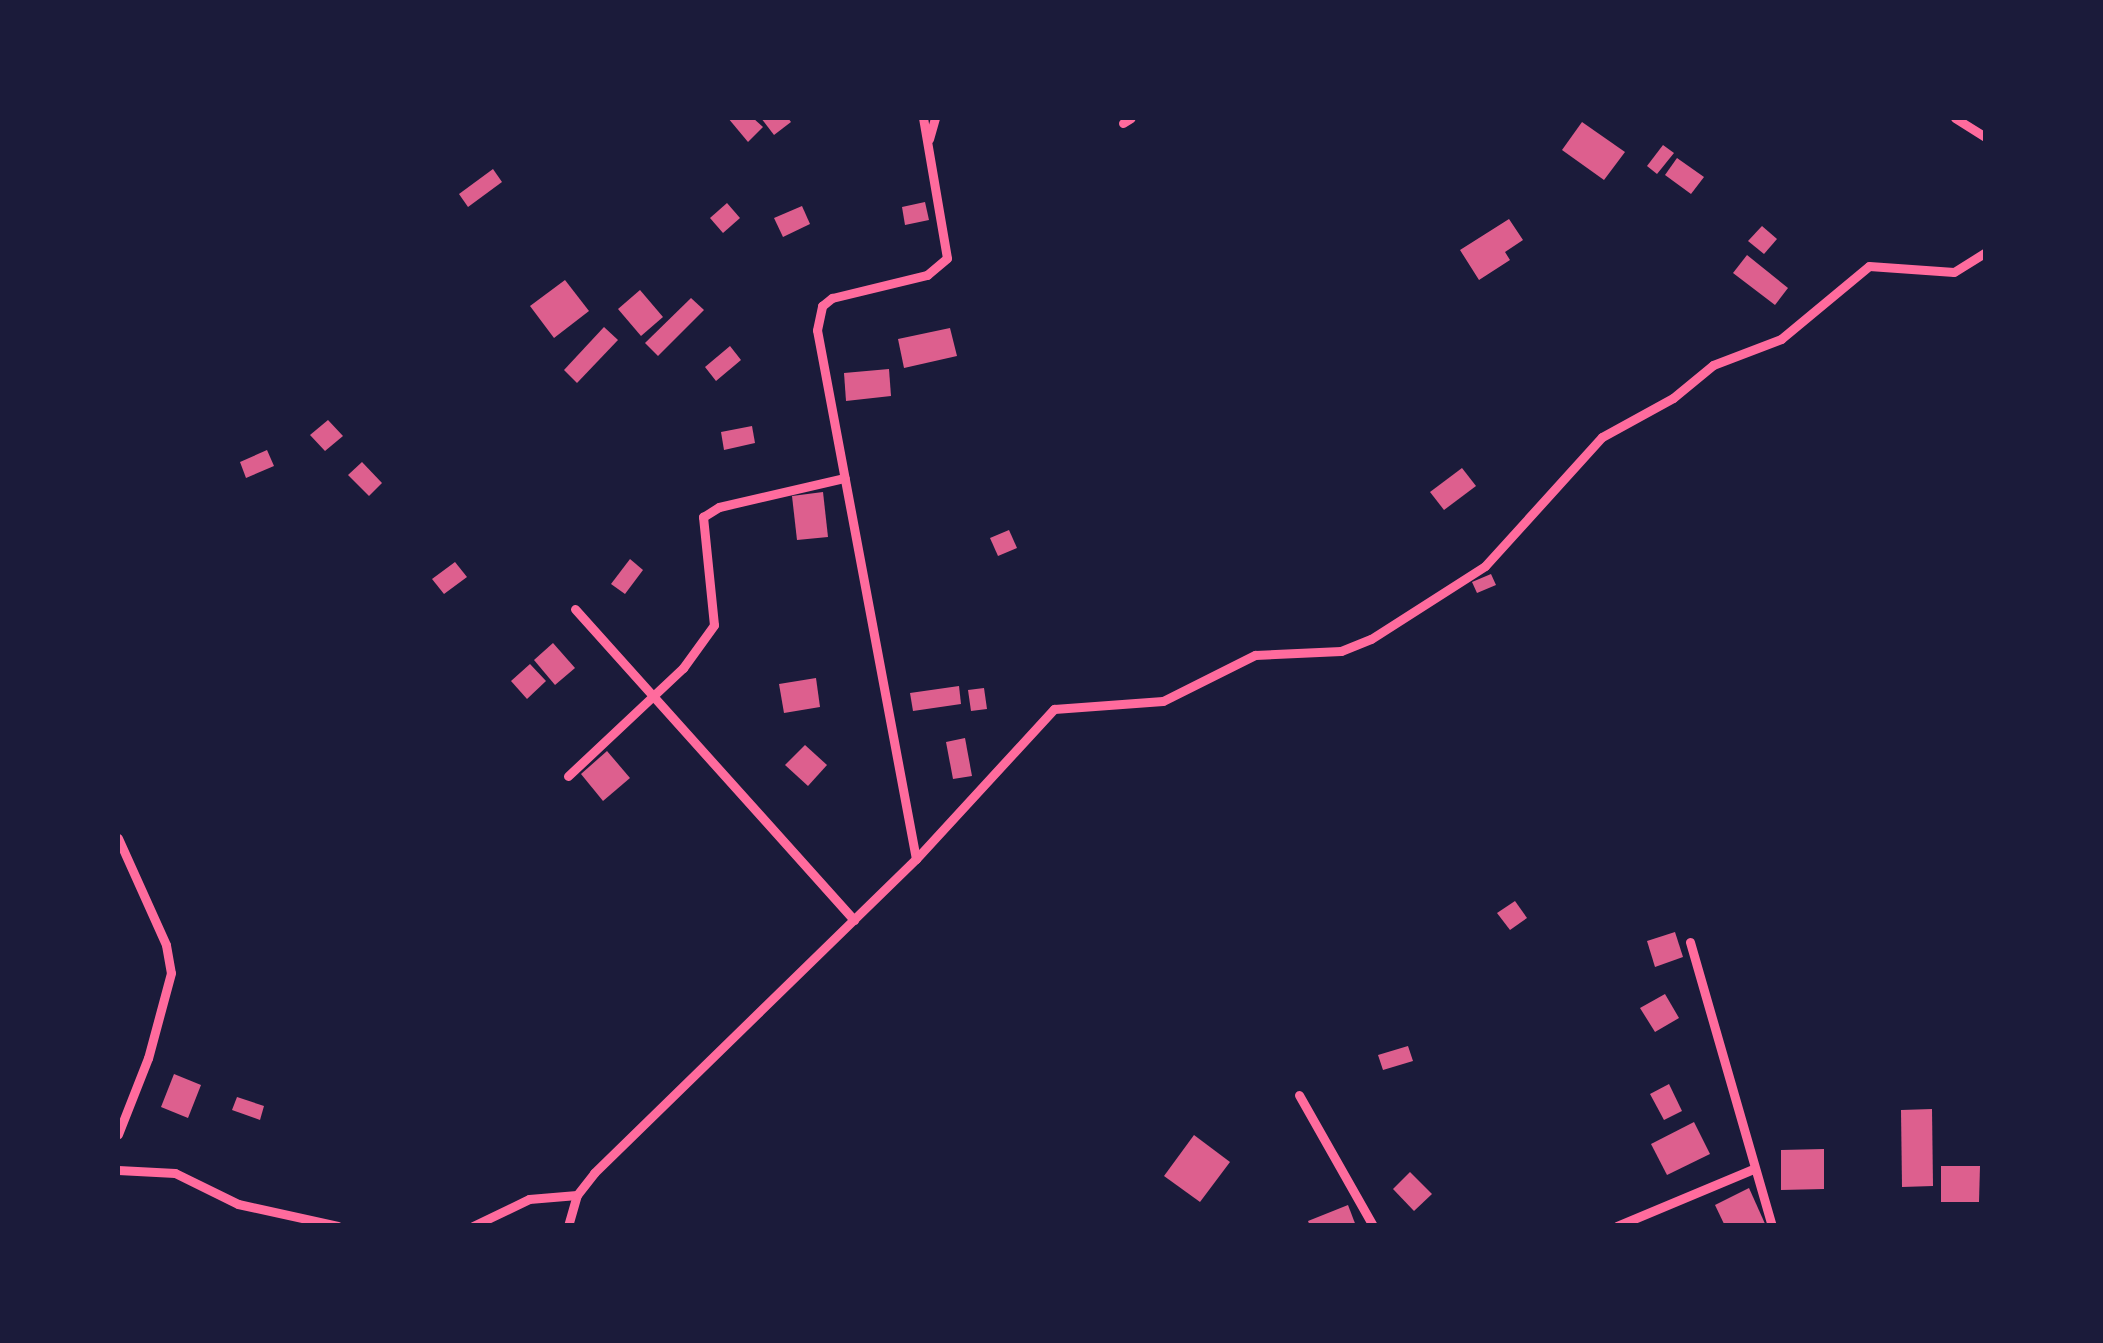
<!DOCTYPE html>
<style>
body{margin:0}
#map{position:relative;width:2103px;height:1343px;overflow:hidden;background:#1b1b3a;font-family:Poppins,sans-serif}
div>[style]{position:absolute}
.building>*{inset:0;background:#dd5f8e}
.minor>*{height:9px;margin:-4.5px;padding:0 4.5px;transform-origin:4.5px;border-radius:4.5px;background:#ff6b9d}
span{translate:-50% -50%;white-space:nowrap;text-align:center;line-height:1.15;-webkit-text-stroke:10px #1b1b3a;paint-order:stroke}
.frame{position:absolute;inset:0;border:120px solid #1b1b3a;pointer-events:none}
</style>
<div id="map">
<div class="building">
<i style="clip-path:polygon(728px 118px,753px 118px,763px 127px,748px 142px)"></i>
<i style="clip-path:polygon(761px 118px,788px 118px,791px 122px,774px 135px)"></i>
<i style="clip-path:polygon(1582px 122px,1625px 152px,1604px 180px,1562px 150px)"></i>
<i style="clip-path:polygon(1663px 145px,1674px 153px,1657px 174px,1647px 166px)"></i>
<i style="clip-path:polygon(1677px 158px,1704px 177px,1691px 194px,1665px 175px)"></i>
<i style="clip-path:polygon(493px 169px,502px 182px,468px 207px,459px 194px)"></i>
<i style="clip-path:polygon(925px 202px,929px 220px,905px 225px,902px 207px)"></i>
<i style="clip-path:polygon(727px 203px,740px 218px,723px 233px,710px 218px)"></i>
<i style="clip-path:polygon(802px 206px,810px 224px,783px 237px,774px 218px)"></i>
<i style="clip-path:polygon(1509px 219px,1523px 240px,1505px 252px,1510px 260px,1479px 280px,1460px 250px)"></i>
<i style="clip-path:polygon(1762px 226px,1777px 239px,1764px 254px,1748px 241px)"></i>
<i style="clip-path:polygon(1747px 255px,1788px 288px,1775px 305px,1733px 273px)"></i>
<i style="clip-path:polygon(565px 280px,589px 311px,554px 338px,530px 306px)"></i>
<i style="clip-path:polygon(640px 290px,663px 317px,641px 336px,618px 309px)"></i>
<i style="clip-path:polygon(691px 298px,704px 310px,658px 356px,645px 343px)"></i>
<i style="clip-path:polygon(604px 327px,618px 340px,577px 383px,564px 370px)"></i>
<i style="clip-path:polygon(950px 328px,957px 356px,904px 368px,898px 339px)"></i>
<i style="clip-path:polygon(730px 346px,741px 360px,716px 381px,705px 367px)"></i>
<i style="clip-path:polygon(889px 369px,891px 396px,846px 401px,844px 373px)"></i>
<i style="clip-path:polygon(328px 420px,343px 436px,325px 451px,310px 435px)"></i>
<i style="clip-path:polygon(752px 426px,755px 443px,724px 450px,721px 432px)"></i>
<i style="clip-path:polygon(267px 450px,274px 466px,246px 478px,240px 462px)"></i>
<i style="clip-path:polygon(362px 462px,382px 483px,369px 496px,348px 475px)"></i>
<i style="clip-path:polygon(1462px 468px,1476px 486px,1444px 510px,1430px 492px)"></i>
<i style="clip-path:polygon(823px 492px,828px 537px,797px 540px,792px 496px)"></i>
<i style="clip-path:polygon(1009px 530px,1017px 548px,998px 556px,990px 538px)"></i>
<i style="clip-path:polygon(630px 559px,643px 570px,625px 594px,611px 584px)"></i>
<i style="clip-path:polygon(455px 562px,467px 577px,444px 594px,432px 579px)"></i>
<i style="clip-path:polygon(1491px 574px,1496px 585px,1477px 593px,1472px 582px)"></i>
<i style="clip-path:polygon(553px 643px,575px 668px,555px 685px,534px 660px)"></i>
<i style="clip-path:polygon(530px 664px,546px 681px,527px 699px,511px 681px)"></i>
<i style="clip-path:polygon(816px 678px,820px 707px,784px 713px,779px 684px)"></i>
<i style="clip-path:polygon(959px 686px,961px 704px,913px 711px,910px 693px)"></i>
<i style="clip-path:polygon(984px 688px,987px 709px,971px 711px,968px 690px)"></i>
<i style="clip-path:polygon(965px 738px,972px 776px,953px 779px,946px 742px)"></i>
<i style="clip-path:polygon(805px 745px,827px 765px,808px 786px,785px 765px)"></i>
<i style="clip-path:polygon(607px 751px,630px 778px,603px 801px,581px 774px)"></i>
<i style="clip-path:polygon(1515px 901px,1527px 918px,1510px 930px,1497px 913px)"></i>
<i style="clip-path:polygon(1675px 932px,1683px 957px,1655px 967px,1647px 941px)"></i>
<i style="clip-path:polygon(1665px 994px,1679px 1018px,1655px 1032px,1640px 1008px)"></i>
<i style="clip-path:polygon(1408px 1046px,1413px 1061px,1383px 1070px,1378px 1055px)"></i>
<i style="clip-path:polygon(174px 1074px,201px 1085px,188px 1118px,161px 1107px)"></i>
<i style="clip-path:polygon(1669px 1084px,1682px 1111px,1664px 1120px,1650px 1094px)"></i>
<i style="clip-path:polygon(237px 1097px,264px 1106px,260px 1120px,232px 1110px)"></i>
<i style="clip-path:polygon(1932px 1109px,1933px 1186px,1902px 1187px,1901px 1110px)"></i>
<i style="clip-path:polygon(1694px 1122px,1710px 1154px,1667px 1175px,1651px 1144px)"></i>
<i style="clip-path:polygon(1194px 1135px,1230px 1162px,1200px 1202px,1164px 1176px)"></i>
<i style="clip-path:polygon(1824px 1149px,1824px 1189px,1781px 1190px,1781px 1150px)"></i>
<i style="clip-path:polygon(1941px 1166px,1980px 1166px,1979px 1202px,1941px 1202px)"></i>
<i style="clip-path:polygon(1410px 1172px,1432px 1194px,1414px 1211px,1393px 1189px)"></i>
<i style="clip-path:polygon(1749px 1188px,1766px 1226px,1725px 1226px,1715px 1205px)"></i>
<i style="clip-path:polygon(1348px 1205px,1356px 1226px,1310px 1226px,1308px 1221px)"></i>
</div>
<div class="minor">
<i style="left:1955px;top:118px;width:36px;rotate:32deg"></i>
<i style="left:1123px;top:123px;width:9px;rotate:-32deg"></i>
<i style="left:929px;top:139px;width:22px;rotate:-74deg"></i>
<i style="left:575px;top:609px;width:418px;rotate:48.1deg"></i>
<i style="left:568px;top:776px;width:158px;rotate:-43.2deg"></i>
<i style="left:683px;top:668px;width:53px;rotate:-54.2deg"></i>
<i style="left:714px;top:625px;width:109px;rotate:-95.8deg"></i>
<i style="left:703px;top:517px;width:19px;rotate:-32deg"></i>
<i style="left:719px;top:507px;width:129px;rotate:-13deg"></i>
<i style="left:118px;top:838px;width:117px;rotate:65.8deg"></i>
<i style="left:166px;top:945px;width:28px;rotate:80deg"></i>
<i style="left:171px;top:973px;width:88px;rotate:105.1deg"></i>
<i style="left:148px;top:1058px;width:82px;rotate:111.5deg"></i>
<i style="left:916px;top:859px;width:538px;rotate:-100.6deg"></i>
<i style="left:817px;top:330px;width:25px;rotate:-78deg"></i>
<i style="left:822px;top:306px;width:13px;rotate:-39deg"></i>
<i style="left:832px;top:298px;width:98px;rotate:-13.6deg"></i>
<i style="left:927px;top:275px;width:26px;rotate:-40deg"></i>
<i style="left:947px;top:258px;width:142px;rotate:-99.7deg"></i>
<i style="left:1690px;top:942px;width:296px;rotate:73.9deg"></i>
<i style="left:1299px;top:1095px;width:150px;rotate:60.5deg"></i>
<i style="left:118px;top:1170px;width:57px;rotate:3deg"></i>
<i style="left:175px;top:1173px;width:70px;rotate:26.2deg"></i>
<i style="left:238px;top:1204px;width:102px;rotate:12.4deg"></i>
<i style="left:473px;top:1226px;width:62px;rotate:-25.7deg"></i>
<i style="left:529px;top:1199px;width:48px;rotate:-4.8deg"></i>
<i style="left:568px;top:1226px;width:32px;rotate:-74deg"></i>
<i style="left:577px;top:1195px;width:28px;rotate:-52deg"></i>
<i style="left:594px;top:1173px;width:450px;rotate:-44.3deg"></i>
<i style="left:916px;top:859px;width:204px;rotate:-47.4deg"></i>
<i style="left:1054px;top:709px;width:109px;rotate:-4.2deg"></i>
<i style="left:1163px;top:701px;width:103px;rotate:-26.6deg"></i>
<i style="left:1255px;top:655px;width:86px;rotate:-2.7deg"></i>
<i style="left:1341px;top:651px;width:32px;rotate:-22deg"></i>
<i style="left:1371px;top:639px;width:135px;rotate:-32.6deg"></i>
<i style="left:1485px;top:566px;width:174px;rotate:-47.8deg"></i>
<i style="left:1602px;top:437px;width:81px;rotate:-28.8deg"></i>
<i style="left:1673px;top:398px;width:52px;rotate:-39.5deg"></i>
<i style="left:1713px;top:365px;width:73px;rotate:-20.9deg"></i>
<i style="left:1781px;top:339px;width:114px;rotate:-39.7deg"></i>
<i style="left:1869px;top:266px;width:85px;rotate:4deg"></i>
<i style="left:1954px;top:272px;width:38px;rotate:-32deg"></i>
<i style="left:1617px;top:1226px;width:147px;rotate:-22.7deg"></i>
</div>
<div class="frame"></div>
</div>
